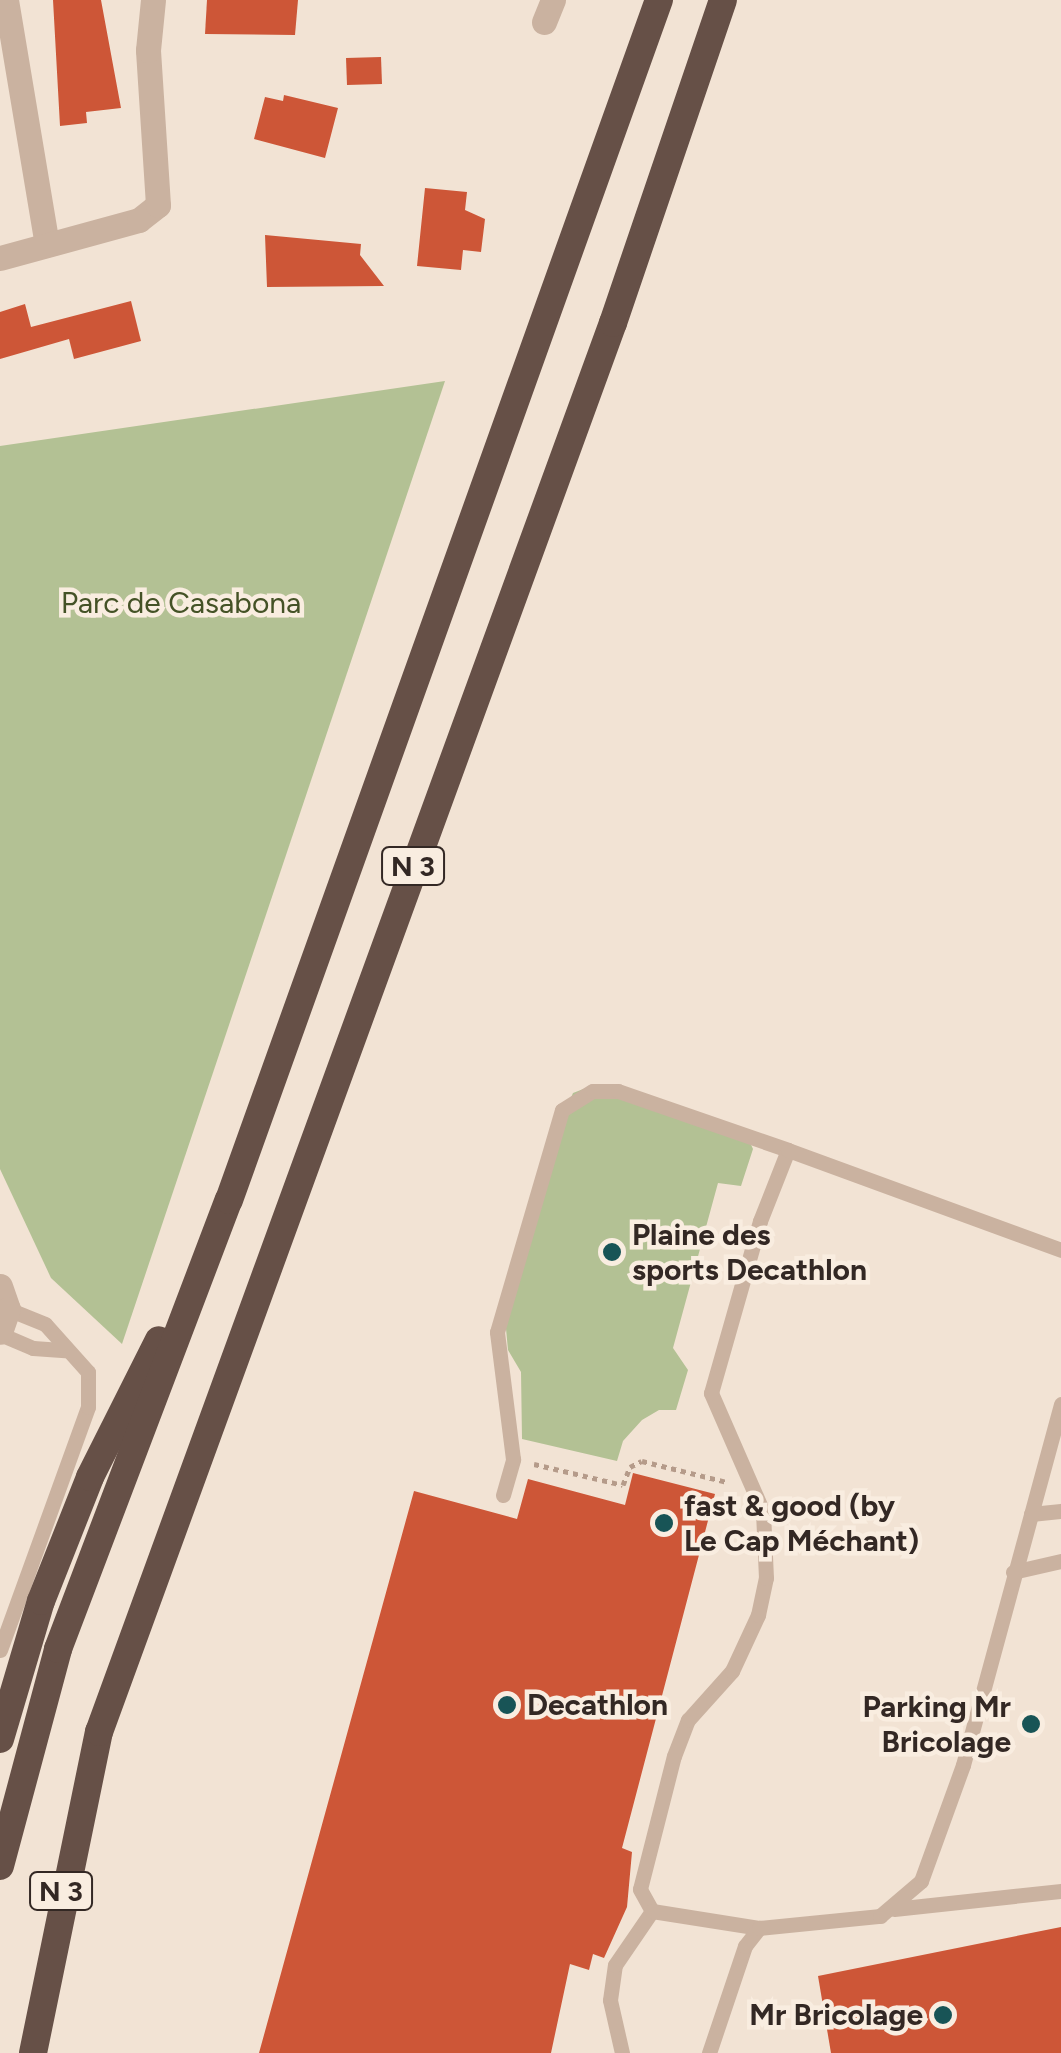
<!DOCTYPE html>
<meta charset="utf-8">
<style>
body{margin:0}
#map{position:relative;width:1061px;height:2053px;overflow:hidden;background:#f2e3d4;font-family:Figtree,sans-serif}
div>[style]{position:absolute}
.green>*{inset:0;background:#b3c194}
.building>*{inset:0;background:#cd5637}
.path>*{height:5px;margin-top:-2.5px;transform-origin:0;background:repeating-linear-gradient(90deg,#b59b8a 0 5px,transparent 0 10px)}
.service>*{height:15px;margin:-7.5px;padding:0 7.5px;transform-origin:7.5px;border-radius:7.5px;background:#cab2a0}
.minor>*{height:25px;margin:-12.5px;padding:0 12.5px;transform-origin:12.5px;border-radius:12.5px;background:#cab2a0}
.trunk>*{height:28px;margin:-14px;padding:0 14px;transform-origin:14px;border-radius:14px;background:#665047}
.dots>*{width:28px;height:28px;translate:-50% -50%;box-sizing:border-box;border:5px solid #f9ede0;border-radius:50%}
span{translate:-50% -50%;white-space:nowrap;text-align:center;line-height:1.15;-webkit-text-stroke:9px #f9ede0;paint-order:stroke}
.shield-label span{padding:2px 8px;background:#f9ede0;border:2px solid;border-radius:8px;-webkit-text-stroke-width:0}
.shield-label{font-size:28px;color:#332824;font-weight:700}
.park-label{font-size:30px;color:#445226}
.poi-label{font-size:30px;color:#332824;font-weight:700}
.left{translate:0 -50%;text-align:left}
.right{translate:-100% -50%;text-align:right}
</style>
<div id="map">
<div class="green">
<i style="clip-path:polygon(445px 381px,122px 1344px,51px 1278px,0 1169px,0 446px)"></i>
<i style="clip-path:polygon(586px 1088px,744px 1129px,753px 1149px,741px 1186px,718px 1183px,673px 1348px,688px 1370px,676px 1410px,659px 1410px,642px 1420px,623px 1441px,617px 1461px,522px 1439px,521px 1372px,508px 1350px,505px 1318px,561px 1121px,573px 1093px)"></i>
</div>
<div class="building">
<i style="clip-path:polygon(53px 0,101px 0,121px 108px,86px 112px,87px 123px,60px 126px)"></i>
<i style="clip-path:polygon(207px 0,298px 0,295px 35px,205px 34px)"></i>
<i style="clip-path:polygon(381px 57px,382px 84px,347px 85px,346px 58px)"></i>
<i style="clip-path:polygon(284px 95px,338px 108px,325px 158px,254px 139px,265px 97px,283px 101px)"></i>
<i style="clip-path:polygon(425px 188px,467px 192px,465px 210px,485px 219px,481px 252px,463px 250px,461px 270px,417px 266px)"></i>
<i style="clip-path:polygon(265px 235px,361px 244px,360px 255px,384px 286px,267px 287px)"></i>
<i style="clip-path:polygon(131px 301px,141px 341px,74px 359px,69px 339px,0 359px,0 312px,25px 304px,31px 327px)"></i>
<i style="clip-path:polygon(633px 1473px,715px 1494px,622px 1848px,632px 1852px,627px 1907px,604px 1958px,593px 1954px,589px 1970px,570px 1964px,551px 2053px,259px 2053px,414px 1491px,517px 1519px,528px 1479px,625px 1505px)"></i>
<i style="clip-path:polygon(1061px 1927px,1061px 2053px,831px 2053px,818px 1976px)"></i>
</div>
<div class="path">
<i style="left:534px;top:1464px;width:91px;rotate:13.3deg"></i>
<i style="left:623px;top:1485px;width:19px;rotate:-69deg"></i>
<i style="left:630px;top:1467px;width:13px;rotate:-27deg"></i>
<i style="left:642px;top:1461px;width:88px;rotate:13.9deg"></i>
</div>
<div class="service">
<i style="left:0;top:1334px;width:36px;rotate:23deg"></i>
<i style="left:33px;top:1348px;width:32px;rotate:4deg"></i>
<i style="left:503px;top:1495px;width:37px;rotate:-74deg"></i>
<i style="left:513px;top:1459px;width:128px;rotate:-97.2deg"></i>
<i style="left:497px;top:1332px;width:231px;rotate:-73.7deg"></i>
<i style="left:562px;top:1110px;width:36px;rotate:-32deg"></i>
<i style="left:593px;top:1091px;width:25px"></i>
<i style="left:618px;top:1091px;width:180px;rotate:19.1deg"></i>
<i style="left:1031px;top:1514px;width:30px;rotate:-6deg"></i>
<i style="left:1013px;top:1572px;width:49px;rotate:-12.9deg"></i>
<i style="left:0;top:1650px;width:258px;rotate:-70.1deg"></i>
<i style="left:88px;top:1407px;width:35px;rotate:-90deg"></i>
<i style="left:88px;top:1372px;width:64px;rotate:-131.9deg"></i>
<i style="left:45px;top:1324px;width:40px;rotate:-158deg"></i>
<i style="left:894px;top:1909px;width:168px;rotate:-6.2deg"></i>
<i style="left:652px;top:1911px;width:25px;rotate:-119deg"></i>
<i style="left:640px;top:1889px;width:137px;rotate:-75.7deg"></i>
<i style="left:674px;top:1756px;width:39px;rotate:-69deg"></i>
<i style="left:688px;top:1720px;width:66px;rotate:-48.1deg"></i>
<i style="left:732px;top:1671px;width:62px;rotate:-65.1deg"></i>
<i style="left:758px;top:1615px;width:38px;rotate:-78deg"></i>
<i style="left:766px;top:1578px;width:66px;rotate:-92.6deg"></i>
<i style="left:763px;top:1512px;width:130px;rotate:-113.6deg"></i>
<i style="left:711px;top:1393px;width:179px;rotate:-74.1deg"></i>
<i style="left:760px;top:1221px;width:76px;rotate:-68.5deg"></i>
<i style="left:788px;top:1150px;width:291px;rotate:20.1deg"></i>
<i style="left:622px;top:2053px;width:54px;rotate:-102.8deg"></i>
<i style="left:610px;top:2000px;width:35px;rotate:-82deg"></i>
<i style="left:615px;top:1965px;width:65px;rotate:-55.6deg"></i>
<i style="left:652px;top:1911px;width:108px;rotate:9deg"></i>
<i style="left:709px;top:2053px;width:113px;rotate:-71.4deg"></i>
<i style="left:745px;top:1946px;width:23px;rotate:-52deg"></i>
<i style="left:759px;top:1928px;width:122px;rotate:-5.7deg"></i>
<i style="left:880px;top:1916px;width:54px;rotate:-40.5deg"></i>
<i style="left:921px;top:1881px;width:123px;rotate:-70.1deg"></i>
<i style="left:963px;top:1765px;width:374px;rotate:-74.8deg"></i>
</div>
<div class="minor">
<i style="left:6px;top:0;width:248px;rotate:80.5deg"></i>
<i style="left:544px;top:22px;width:24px;rotate:-68deg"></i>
<i style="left:0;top:258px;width:144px;rotate:-15.3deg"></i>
<i style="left:139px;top:220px;width:24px;rotate:-38deg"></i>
<i style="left:158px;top:205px;width:155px;rotate:-93.7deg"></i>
<i style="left:148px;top:50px;width:50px;rotate:-84.3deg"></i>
<i style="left:0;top:1286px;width:24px;rotate:71deg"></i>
<i style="left:8px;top:1309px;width:24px;rotate:109deg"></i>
</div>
<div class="trunk">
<i style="left:0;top:1739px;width:144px;rotate:-73.5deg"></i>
<i style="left:41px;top:1601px;width:133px;rotate:-68.4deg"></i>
<i style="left:90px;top:1477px;width:153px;rotate:-63.3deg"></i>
<i style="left:0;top:1866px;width:225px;rotate:-75deg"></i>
<i style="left:58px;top:1649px;width:480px;rotate:-69.2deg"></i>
<i style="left:229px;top:1200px;width:1275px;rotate:-70.29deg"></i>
<i style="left:33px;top:2053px;width:328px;rotate:-78.4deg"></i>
<i style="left:99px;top:1732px;width:1500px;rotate:-69.96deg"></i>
<i style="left:613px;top:323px;width:341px;rotate:-71.2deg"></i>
</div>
<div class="dots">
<i style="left:612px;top:1252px;background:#185456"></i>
<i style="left:664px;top:1523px;background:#185456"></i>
<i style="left:507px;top:1705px;background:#185456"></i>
<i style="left:1031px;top:1724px;background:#185456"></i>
<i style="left:943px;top:2015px;background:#185456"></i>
</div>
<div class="shield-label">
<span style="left:413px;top:866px">N 3</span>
<span style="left:61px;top:1891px">N 3</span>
</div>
<div class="park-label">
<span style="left:181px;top:603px">Parc de Casabona</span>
</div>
<div class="poi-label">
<span class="left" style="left:632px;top:1252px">Plaine des<br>sports Decathlon</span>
<span class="left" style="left:684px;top:1523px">fast &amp; good (by<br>Le Cap Méchant)</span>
<span class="left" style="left:527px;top:1705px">Decathlon</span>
<span class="right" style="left:1011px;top:1724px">Parking Mr<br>Bricolage</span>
<span class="right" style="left:923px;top:2015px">Mr Bricolage</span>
</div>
</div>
